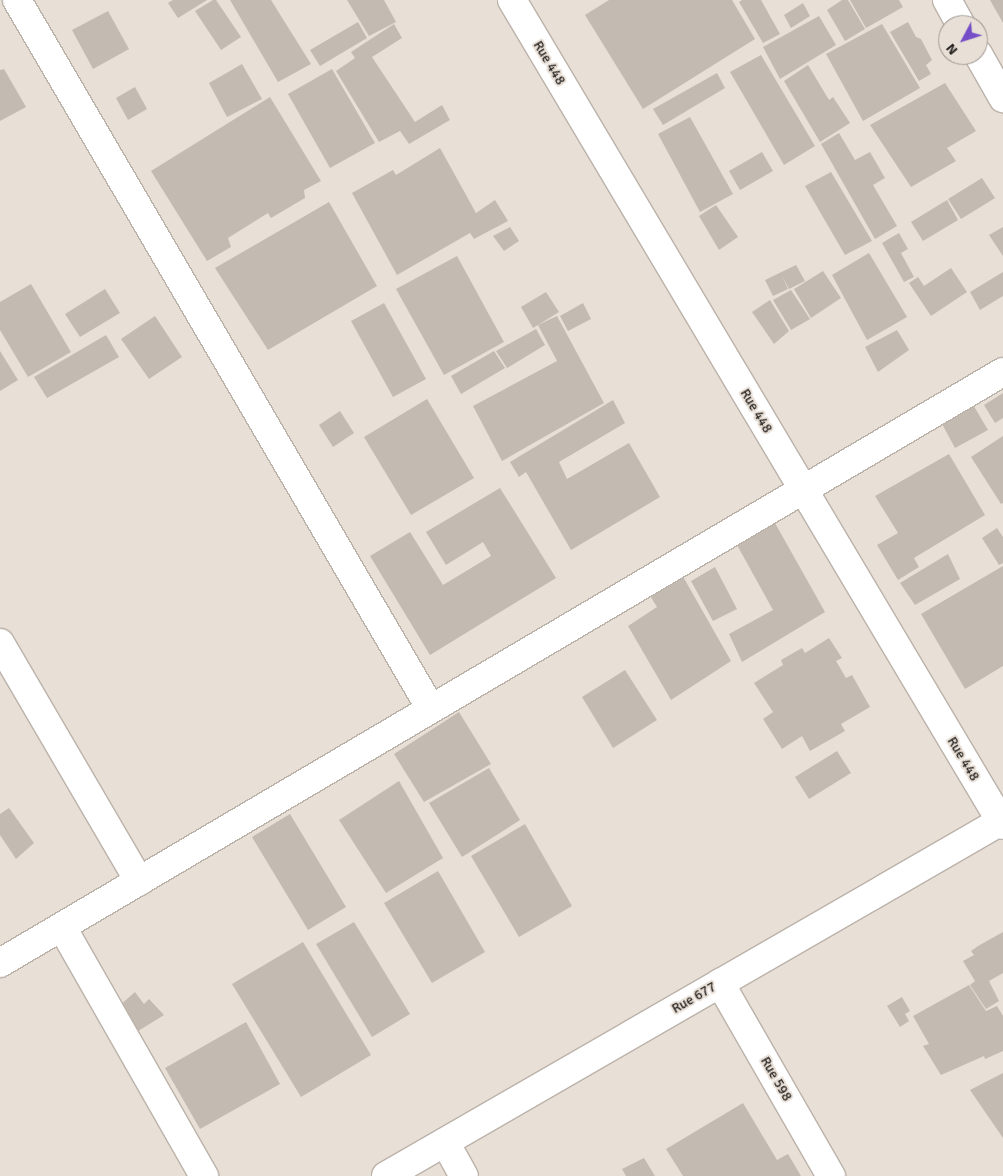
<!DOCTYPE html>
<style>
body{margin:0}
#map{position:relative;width:1003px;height:1176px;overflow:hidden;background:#e8dfd6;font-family:Signika,sans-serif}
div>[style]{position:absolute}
.building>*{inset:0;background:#c3bbb2}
.roads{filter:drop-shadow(1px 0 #bbb2aa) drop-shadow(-1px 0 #bbb2aa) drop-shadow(0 1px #bbb2aa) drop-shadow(0 -1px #bbb2aa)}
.minor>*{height:28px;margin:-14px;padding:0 14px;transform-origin:14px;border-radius:14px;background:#fff}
span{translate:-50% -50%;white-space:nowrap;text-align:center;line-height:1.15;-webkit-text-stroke:4px #e8dfd6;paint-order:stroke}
.street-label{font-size:14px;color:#262320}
.north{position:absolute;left:938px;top:15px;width:50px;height:50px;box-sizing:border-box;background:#e8dfd6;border:1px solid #9a948d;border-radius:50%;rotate:230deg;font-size:14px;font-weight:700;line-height:20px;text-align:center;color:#262320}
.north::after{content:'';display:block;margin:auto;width:18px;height:22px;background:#764ec7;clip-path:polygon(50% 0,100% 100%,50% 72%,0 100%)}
</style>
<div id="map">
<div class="building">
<i style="clip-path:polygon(173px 0,207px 0,178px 18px,168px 3px)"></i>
<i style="clip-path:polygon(213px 0,216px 0,241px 37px,221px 50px,195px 11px)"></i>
<i style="clip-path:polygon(230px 0,271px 0,311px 64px,278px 82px)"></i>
<i style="clip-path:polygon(347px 0,384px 0,396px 22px,369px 36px)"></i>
<i style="clip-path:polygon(609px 0,732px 0,755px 39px,643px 109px,585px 15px)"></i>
<i style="clip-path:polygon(742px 0,761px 0,780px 34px,763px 43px,739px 2px)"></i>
<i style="clip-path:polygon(842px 0,848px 0,865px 29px,845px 41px,827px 10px)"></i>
<i style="clip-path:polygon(850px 0,899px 0,903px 7px,866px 28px)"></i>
<i style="clip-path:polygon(990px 0,1003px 0,1003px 23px)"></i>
<i style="clip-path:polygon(803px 3px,810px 16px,791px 28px,784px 15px)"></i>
<i style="clip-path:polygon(108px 11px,129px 49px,93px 69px,72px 30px)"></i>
<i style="clip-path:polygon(819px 16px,836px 45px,780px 79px,763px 47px)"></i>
<i style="clip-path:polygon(358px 22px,367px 38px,320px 66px,310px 50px)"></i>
<i style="clip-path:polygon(908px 22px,916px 37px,921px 39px,932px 60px,926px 65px,931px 74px,919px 81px,890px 32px)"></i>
<i style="clip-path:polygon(394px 24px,402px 38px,372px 57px,415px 122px,442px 105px,450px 120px,409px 144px,400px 131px,379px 142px,336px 71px,355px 58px,351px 52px)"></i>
<i style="clip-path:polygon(882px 24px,920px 88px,863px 121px,826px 54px)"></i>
<i style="clip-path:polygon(761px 55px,815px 146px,784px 165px,730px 72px)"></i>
<i style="clip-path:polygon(242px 64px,262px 99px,227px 117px,209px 83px)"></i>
<i style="clip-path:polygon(808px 65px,829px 100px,833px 97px,850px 123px,820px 142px,784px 81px)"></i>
<i style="clip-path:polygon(4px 69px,26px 107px,0 121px,0 70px)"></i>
<i style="clip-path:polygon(332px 69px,375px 143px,330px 168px,288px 94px)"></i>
<i style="clip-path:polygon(717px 73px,725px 88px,663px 125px,653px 109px)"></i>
<i style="clip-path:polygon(945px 83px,976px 131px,947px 148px,956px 161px,911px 187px,870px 125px)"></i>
<i style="clip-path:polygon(135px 87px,147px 109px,128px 120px,116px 98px)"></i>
<i style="clip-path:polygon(270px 97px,321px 181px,304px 190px,305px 198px,271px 218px,268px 213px,228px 238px,231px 247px,207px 261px,151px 171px)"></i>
<i style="clip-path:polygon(690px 117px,733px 194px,700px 212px,658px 134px)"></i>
<i style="clip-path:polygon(839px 133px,855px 160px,870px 152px,885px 178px,873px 185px,897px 226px,875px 239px,821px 144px)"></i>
<i style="clip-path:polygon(440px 148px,476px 213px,495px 200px,508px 221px,474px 239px,470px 233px,397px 275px,352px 193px,393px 170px,396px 175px)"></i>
<i style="clip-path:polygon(762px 152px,773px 171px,740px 190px,729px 171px)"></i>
<i style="clip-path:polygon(831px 172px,872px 241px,845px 255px,805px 186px)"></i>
<i style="clip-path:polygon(982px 178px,995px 198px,961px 219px,948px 199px)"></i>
<i style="clip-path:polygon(947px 200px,958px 220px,923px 241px,911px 222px)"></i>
<i style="clip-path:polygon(329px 202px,377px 286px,268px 350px,215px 268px)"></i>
<i style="clip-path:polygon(716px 205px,738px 237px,719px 250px,699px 216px)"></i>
<i style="clip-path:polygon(510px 227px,519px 241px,504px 251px,493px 236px)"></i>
<i style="clip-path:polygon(1003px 227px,1003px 256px,989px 235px)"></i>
<i style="clip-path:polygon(899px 233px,908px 249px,901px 253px,914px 277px,904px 282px,882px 243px)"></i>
<i style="clip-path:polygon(869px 253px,907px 317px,867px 340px,832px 275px)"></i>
<i style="clip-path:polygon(457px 256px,504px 342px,444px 375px,396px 289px)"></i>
<i style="clip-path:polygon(796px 265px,805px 281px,789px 289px,782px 276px,788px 289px,773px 296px,765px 280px)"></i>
<i style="clip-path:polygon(951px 268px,967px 292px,931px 316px,909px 283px,918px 277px,924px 286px)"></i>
<i style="clip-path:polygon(823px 271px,841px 298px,811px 318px,794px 289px)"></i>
<i style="clip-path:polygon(1003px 272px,1003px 296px,980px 310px,970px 292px)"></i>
<i style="clip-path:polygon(31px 284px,71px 352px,28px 377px,0 330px,0 302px)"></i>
<i style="clip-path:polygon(105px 289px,120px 313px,80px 337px,65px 314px)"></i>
<i style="clip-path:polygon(791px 290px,810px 319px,791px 330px,773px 300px)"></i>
<i style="clip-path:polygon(546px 292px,559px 312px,533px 328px,521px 307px)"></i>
<i style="clip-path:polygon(770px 300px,789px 331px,774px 344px,752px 312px)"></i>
<i style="clip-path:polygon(384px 303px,426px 379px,393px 397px,351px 321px)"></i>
<i style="clip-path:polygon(583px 303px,591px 319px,568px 331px,560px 316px)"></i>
<i style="clip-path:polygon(155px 316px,182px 357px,149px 379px,121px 339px)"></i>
<i style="clip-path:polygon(557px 316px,604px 403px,502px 461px,473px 406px,557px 361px,538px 325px)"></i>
<i style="clip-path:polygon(536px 329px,545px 345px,507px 368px,496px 351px)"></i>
<i style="clip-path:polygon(897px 330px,909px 350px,878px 372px,865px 347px)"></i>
<i style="clip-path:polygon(106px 335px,119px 357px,47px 398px,34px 377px)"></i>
<i style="clip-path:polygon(0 351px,18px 380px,0 391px)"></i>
<i style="clip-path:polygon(494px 351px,505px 368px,461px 394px,451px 376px)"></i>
<i style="clip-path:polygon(1003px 393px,1003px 418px,995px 423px,984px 405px)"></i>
<i style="clip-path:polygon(427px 399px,474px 478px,411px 515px,364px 437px)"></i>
<i style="clip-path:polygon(613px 400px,625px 423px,559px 462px,567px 479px,629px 443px,660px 497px,571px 550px,526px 472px,519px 477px,510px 462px)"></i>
<i style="clip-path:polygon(972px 403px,988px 430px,955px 448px,941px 422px)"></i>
<i style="clip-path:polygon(340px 411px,354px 433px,333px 447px,319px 425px)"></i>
<i style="clip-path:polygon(1003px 436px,1003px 503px,1001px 504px,971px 457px)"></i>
<i style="clip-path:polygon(949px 454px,985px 515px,914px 558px,919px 567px,898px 580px,877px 545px,898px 533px,875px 496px)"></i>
<i style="clip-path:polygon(500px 488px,556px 578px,430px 655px,370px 556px,410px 532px,443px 585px,491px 556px,483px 542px,446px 565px,426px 532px)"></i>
<i style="clip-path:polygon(775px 523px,825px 612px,742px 662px,729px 634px,773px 610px,737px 545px)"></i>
<i style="clip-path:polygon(997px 528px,1003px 537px,1003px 563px,999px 565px,982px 538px)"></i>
<i style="clip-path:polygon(948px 554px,960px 579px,915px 605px,900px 583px)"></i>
<i style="clip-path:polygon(1003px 566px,1003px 666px,965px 689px,921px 614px)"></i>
<i style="clip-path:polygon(715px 567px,737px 609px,713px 621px,691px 581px)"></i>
<i style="clip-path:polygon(681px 573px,731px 661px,671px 700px,628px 626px,657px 607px,649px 594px)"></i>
<i style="clip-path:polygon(829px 638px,842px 658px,836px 661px,846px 678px,852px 675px,870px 707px,841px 724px,845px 731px,810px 751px,802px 736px,782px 749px,763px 719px,773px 712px,754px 683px,783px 665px,781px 660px,802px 648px,805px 653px)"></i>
<i style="clip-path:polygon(625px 670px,657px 720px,613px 748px,582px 697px)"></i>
<i style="clip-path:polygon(459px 712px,491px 764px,424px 802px,394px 754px)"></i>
<i style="clip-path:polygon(837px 751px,851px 773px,809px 799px,795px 777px)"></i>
<i style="clip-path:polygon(489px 768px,520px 820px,462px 857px,429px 803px)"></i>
<i style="clip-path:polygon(399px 781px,443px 858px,386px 893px,339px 820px)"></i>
<i style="clip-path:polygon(9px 808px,34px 843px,16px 859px,0 835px,0 814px)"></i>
<i style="clip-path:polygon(290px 814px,346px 907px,308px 930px,252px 837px)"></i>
<i style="clip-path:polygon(525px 824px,572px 906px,519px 937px,471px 856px)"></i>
<i style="clip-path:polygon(438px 871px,485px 952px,432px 983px,384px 903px)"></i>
<i style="clip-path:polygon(354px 922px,410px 1014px,372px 1037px,316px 944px)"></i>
<i style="clip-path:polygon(1003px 932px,1003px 973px,989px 981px,999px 1001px,986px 1009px,970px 985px,975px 981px,963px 961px,974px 955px,971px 951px,978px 946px)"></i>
<i style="clip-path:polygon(303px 942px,371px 1055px,301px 1097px,232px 984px)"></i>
<i style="clip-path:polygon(969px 985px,986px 1011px,997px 1006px,1003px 1016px,1003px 1051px,985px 1059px,984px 1056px,941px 1075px,923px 1046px,929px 1044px,913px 1016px)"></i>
<i style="clip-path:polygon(135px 992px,144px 1004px,149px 999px,164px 1015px,135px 1033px,119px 1006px)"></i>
<i style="clip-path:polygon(902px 997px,910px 1011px,905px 1014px,909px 1021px,900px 1027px,887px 1006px)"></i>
<i style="clip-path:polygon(246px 1022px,280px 1084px,200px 1129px,165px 1068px)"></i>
<i style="clip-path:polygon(1003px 1073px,1003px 1138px,970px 1090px)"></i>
<i style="clip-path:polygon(743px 1103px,777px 1160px,788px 1154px,801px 1176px,683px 1176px,666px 1149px)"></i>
<i style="clip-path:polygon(644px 1158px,655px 1176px,626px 1176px,622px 1169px)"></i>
</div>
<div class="roads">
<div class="minor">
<i style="left:17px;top:0;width:821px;rotate:59.72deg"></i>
<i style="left:512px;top:0;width:960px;rotate:59.24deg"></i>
<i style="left:947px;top:0;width:29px;rotate:61deg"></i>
<i style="left:978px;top:54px;width:51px;rotate:60.4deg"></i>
<i style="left:0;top:643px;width:276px;rotate:59.7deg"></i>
<i style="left:62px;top:927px;width:287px;rotate:60.3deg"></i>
<i style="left:0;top:963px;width:1164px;rotate:-30.51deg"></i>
<i style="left:720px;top:983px;width:223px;rotate:60.1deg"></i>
<i style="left:445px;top:1142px;width:39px;rotate:61deg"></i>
<i style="left:386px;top:1176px;width:712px;rotate:-29.98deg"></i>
</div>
</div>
<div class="street-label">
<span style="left:549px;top:63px;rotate:59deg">Rue 448</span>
<span style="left:756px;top:411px;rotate:59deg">Rue 448</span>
<span style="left:963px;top:759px;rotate:59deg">Rue 448</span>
<span style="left:694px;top:998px;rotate:-30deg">Rue 677</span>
<span style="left:776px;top:1079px;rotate:60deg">Rue 598</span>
</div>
<div class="north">N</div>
</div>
